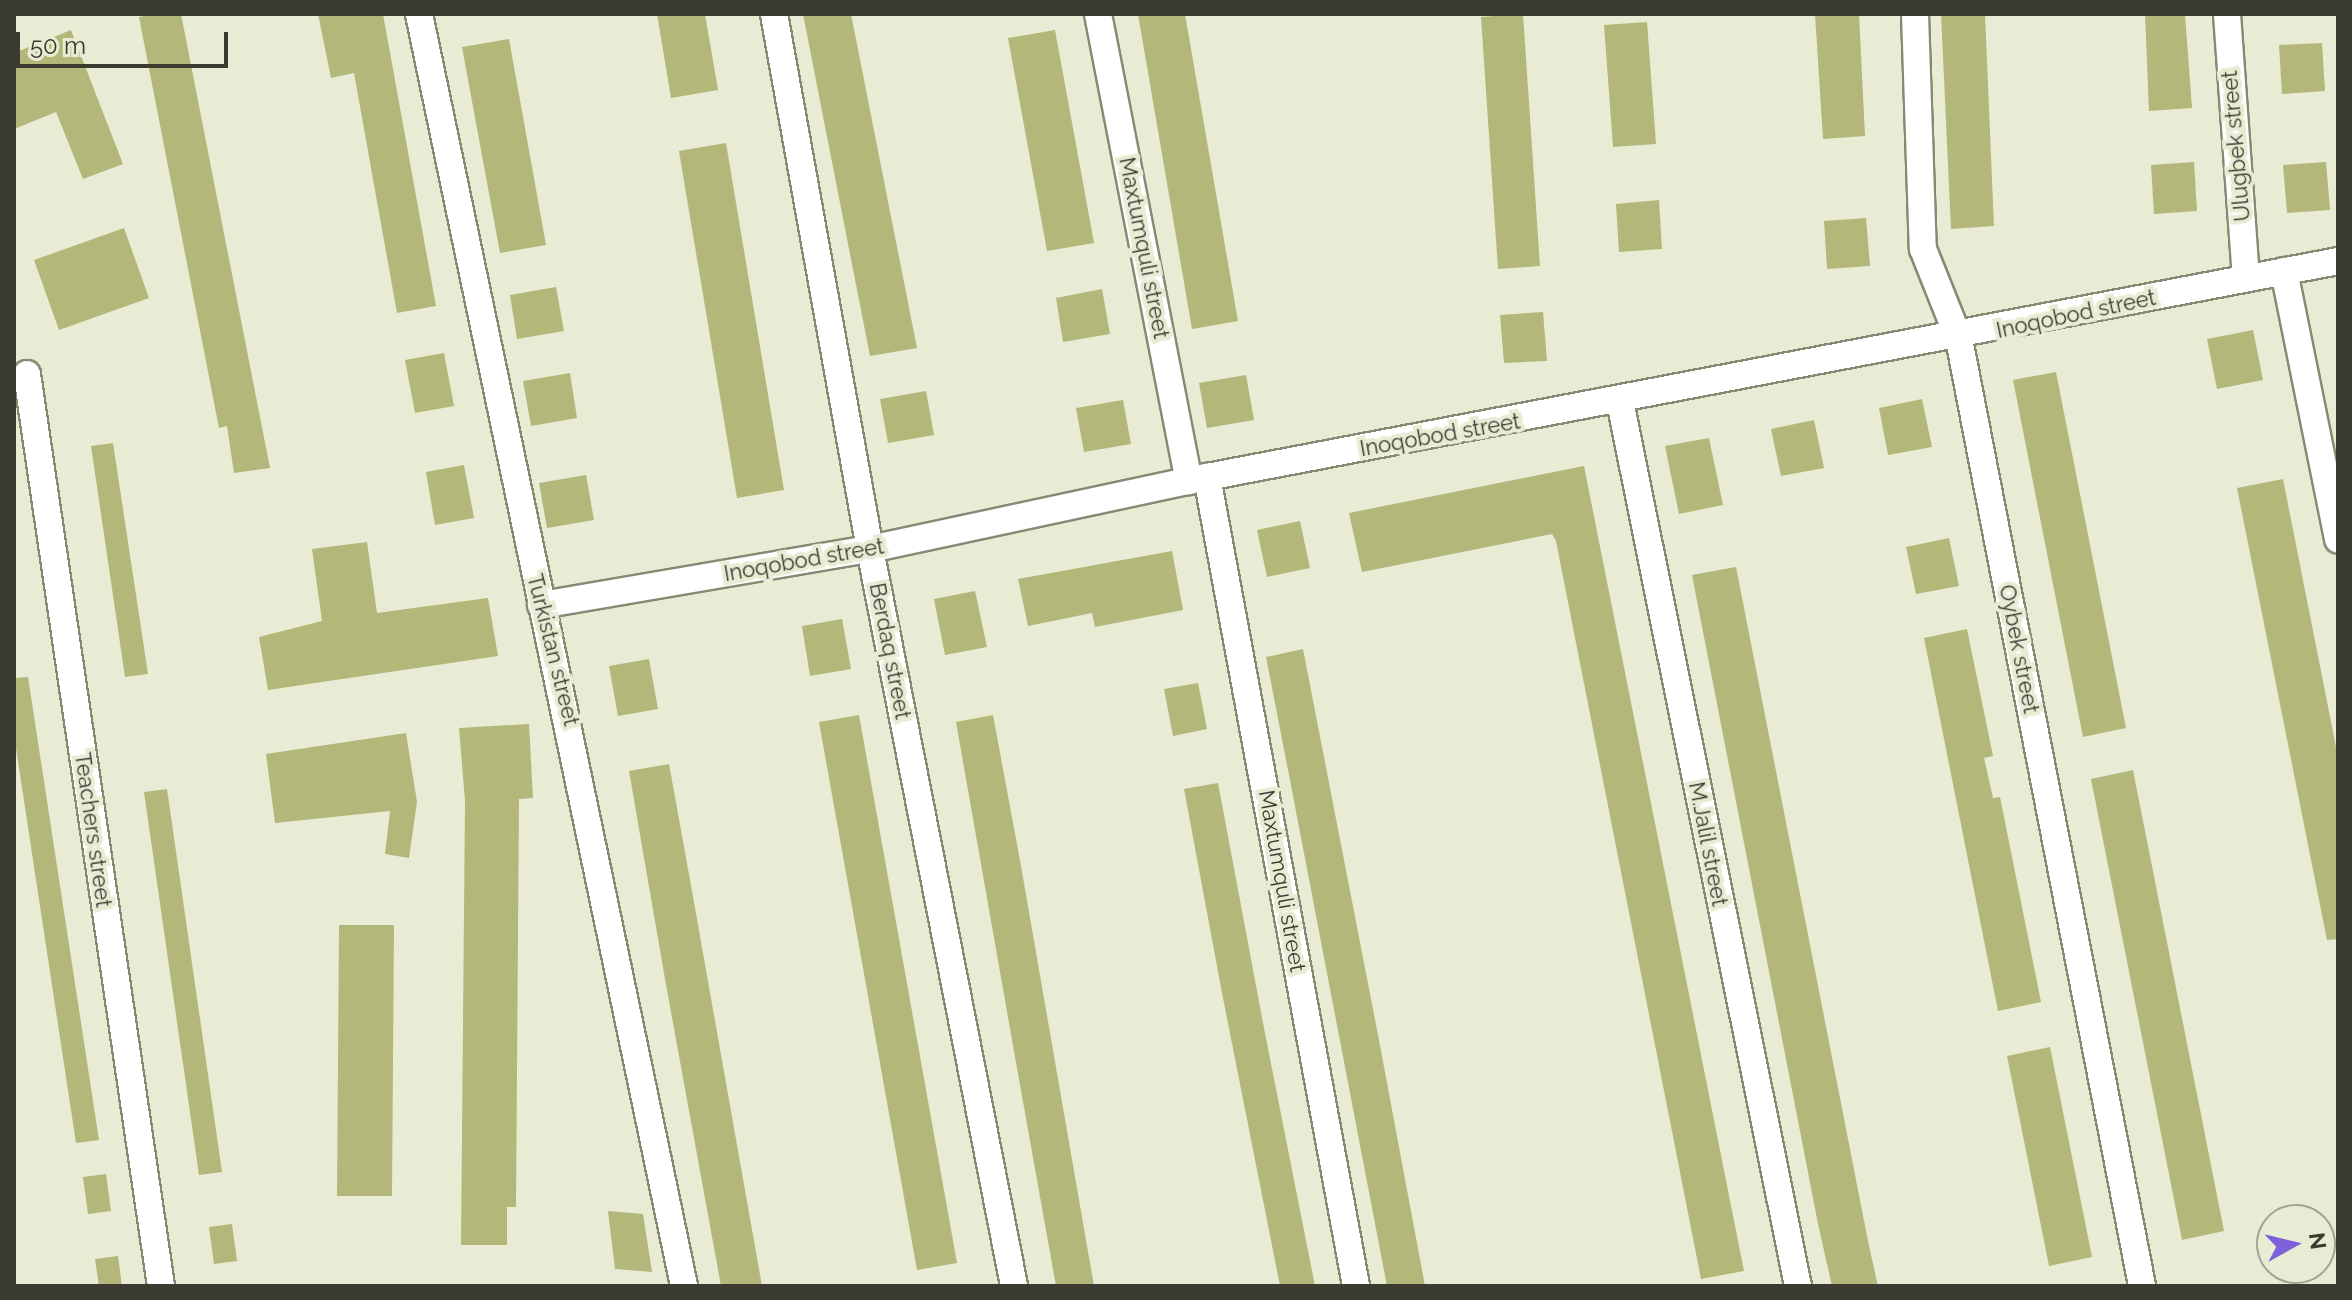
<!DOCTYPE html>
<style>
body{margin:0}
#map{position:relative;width:2352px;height:1300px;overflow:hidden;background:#e9ecd4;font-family:Raleway,sans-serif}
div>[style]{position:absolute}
.building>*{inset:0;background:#b3b77a}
.roads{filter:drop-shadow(2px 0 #878973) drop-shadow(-2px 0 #878973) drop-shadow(0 2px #878973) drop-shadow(0 -2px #878973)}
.minor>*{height:26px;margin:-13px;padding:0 13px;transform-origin:13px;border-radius:13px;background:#fff}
span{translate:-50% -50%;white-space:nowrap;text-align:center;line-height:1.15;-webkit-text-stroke:8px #e9ecd4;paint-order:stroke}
.street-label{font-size:22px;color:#3b3b32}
.frame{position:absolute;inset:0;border:16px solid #3b3b32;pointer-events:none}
.north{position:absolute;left:2256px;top:1204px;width:80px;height:80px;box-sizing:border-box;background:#e9ecd4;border:2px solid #a3a593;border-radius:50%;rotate:82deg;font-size:22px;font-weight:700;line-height:32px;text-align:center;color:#3b3b32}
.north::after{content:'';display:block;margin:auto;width:28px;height:36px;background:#7f60db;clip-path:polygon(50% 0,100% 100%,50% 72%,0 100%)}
.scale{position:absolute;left:16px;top:32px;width:212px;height:36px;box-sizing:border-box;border:4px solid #3b3b32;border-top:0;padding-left:10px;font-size:24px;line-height:28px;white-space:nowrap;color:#3b3b32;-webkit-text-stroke:6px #e9ecd4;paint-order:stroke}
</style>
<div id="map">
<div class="building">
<i style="clip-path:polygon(155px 14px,181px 14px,270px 468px,234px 473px,227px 426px,219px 428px,139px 17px)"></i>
<i style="clip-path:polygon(318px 14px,383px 14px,436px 306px,397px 313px,354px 73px,331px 78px)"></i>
<i style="clip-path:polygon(657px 14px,705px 14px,718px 90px,671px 98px)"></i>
<i style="clip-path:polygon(803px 14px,851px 14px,917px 348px,870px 356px)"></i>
<i style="clip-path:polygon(1138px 14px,1185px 14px,1238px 321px,1192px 329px)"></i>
<i style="clip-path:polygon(1523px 14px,1540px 266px,1498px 269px,1481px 17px)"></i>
<i style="clip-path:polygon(1815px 14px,1859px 14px,1865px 136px,1823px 139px)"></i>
<i style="clip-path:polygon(1941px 14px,1985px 14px,1994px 226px,1951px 229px)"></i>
<i style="clip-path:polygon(2145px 14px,2185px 14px,2192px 108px,2149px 111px)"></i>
<i style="clip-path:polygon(1647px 22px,1656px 144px,1613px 147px,1604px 25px)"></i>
<i style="clip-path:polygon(71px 30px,123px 164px,83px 179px,56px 112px,14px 129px,14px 53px)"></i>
<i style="clip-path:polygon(1055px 30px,1094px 243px,1047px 251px,1008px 38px)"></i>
<i style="clip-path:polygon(509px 39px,546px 245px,500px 253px,462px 47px)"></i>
<i style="clip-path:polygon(2322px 43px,2325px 91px,2282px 94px,2279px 45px)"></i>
<i style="clip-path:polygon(726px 143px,784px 490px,737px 498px,679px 151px)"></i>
<i style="clip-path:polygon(2194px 162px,2197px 211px,2154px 214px,2151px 165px)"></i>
<i style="clip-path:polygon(2326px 162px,2330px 210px,2287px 213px,2283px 165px)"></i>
<i style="clip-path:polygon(1659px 200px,1662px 249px,1619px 252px,1616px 204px)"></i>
<i style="clip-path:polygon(1866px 218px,1870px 266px,1827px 269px,1824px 221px)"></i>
<i style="clip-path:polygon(124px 228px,149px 298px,59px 330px,34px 260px)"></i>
<i style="clip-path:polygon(556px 287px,564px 331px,517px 339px,510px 295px)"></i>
<i style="clip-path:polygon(1102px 289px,1110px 334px,1063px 342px,1056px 298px)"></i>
<i style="clip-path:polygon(1543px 312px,1547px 361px,1504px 363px,1500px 315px)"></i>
<i style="clip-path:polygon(2253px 330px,2263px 380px,2217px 389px,2207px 339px)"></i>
<i style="clip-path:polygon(444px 353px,454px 406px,415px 413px,405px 360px)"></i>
<i style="clip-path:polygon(2056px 372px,2126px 728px,2083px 737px,2013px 380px)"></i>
<i style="clip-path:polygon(570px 373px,577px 418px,531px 426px,523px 381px)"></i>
<i style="clip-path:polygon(1246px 375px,1254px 420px,1207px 428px,1199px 383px)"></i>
<i style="clip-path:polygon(926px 391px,934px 435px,888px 443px,880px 399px)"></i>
<i style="clip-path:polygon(1922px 399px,1932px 447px,1888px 455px,1879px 408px)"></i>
<i style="clip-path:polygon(1123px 400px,1131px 444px,1084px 452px,1076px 408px)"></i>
<i style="clip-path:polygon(1814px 420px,1824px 468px,1781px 476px,1771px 429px)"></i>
<i style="clip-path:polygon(1709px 438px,1723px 505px,1679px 514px,1665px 446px)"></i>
<i style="clip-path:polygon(113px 443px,148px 674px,125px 677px,91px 446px)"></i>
<i style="clip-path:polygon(464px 465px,474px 518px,435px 525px,426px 472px)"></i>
<i style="clip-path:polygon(1584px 466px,1744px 1271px,1701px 1279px,1556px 541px,1552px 534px,1362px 572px,1349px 513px)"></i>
<i style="clip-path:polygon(586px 475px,594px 520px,547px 528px,539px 483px)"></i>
<i style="clip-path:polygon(2283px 479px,2338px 757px,2338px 939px,2327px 940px,2237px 488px)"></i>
<i style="clip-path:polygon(1300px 521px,1310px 568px,1267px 577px,1257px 530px)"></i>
<i style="clip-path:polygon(1949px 538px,1959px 586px,1916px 594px,1906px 547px)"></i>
<i style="clip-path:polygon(367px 542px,377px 613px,488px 598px,498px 656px,268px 690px,259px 637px,322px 621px,312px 549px)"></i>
<i style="clip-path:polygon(1172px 551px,1183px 610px,1095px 627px,1092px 613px,1028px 626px,1018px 579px)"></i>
<i style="clip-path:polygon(1736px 567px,1869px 1246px,1878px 1286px,1832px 1286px,1818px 1224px,1692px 575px)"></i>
<i style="clip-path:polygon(975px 591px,987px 647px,945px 655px,934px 599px)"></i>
<i style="clip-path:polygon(842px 619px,851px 669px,810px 676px,802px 626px)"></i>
<i style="clip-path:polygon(1967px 629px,1993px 756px,1984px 758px,1993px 798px,2000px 797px,2041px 1002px,1998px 1011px,1924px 638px)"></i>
<i style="clip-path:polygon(1303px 649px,1379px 1040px,1425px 1286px,1387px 1286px,1289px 775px,1266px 657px)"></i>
<i style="clip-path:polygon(649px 659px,658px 709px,618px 716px,609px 666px)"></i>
<i style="clip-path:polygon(28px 677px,99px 1140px,76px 1143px,14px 735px,14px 678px)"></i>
<i style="clip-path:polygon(1198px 683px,1207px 729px,1173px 736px,1164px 689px)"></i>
<i style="clip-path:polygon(859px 715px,957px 1263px,917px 1270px,819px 722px)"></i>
<i style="clip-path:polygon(993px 715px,1021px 866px,1094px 1286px,1056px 1286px,1015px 1057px,956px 722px)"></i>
<i style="clip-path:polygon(529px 724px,533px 798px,519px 799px,516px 1207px,507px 1207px,507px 1245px,461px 1245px,465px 801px,459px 728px)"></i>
<i style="clip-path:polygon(406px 733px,417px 802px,409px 858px,385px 854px,390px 811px,275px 823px,266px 754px)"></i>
<i style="clip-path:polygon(669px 764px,692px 891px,762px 1286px,721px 1286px,665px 979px,629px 771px)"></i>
<i style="clip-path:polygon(2133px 770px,2224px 1231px,2182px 1240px,2091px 779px)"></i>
<i style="clip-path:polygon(1218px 783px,1263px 1023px,1315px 1286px,1280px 1286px,1222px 993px,1184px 789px)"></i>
<i style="clip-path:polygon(167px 789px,222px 1172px,199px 1175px,144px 792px)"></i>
<i style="clip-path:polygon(339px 925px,394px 925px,392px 1196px,337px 1196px)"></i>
<i style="clip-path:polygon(2050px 1047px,2092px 1257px,2049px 1266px,2007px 1056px)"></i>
<i style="clip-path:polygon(106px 1174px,111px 1211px,88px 1214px,83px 1177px)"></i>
<i style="clip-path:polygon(608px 1211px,643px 1214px,652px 1272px,615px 1269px)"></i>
<i style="clip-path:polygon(232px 1224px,237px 1261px,214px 1264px,209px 1227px)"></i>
<i style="clip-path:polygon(118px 1256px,122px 1286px,99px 1286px,95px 1259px)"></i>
</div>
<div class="roads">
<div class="minor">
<i style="left:419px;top:14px;width:1299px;rotate:78.23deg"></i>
<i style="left:774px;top:14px;width:544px;rotate:79.83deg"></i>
<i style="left:870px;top:549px;width:751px;rotate:78.94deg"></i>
<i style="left:1098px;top:14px;width:476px;rotate:79deg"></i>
<i style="left:1915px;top:14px;width:235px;rotate:88.1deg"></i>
<i style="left:1923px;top:249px;width:97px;rotate:68.2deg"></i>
<i style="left:1959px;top:339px;width:965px;rotate:79.06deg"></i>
<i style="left:2227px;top:14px;width:265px;rotate:85.9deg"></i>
<i style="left:2284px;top:271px;width:274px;rotate:78.6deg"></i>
<i style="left:27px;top:374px;width:922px;rotate:81.64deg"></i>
<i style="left:1620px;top:401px;width:903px;rotate:78.63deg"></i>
<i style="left:1207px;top:477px;width:823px;rotate:79.56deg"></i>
<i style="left:541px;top:605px;width:334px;rotate:-9.7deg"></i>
<i style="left:870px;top:549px;width:345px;rotate:-12.1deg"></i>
<i style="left:1207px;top:477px;width:1151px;rotate:-10.81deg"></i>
</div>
</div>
<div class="street-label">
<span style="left:2236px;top:146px;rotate:-95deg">Ulugbek street</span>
<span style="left:1144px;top:248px;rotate:79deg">Maxtumquli street</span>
<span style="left:2076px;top:314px;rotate:-12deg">Inoqobod street</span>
<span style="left:1440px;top:435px;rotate:-10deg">Inoqobod street</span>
<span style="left:804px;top:560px;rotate:-10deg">Inoqobod street</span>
<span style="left:2019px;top:649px;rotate:79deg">Oybek street</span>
<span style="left:553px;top:650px;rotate:76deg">Turkistan street</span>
<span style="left:890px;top:651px;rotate:79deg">Berdaq street</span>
<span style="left:93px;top:830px;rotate:82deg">Teachers street</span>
<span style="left:1708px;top:844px;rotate:79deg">M.Jalil street</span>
<span style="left:1282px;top:881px;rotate:80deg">Maxtumquli street</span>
</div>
<div class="frame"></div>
<div class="north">N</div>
<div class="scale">50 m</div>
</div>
